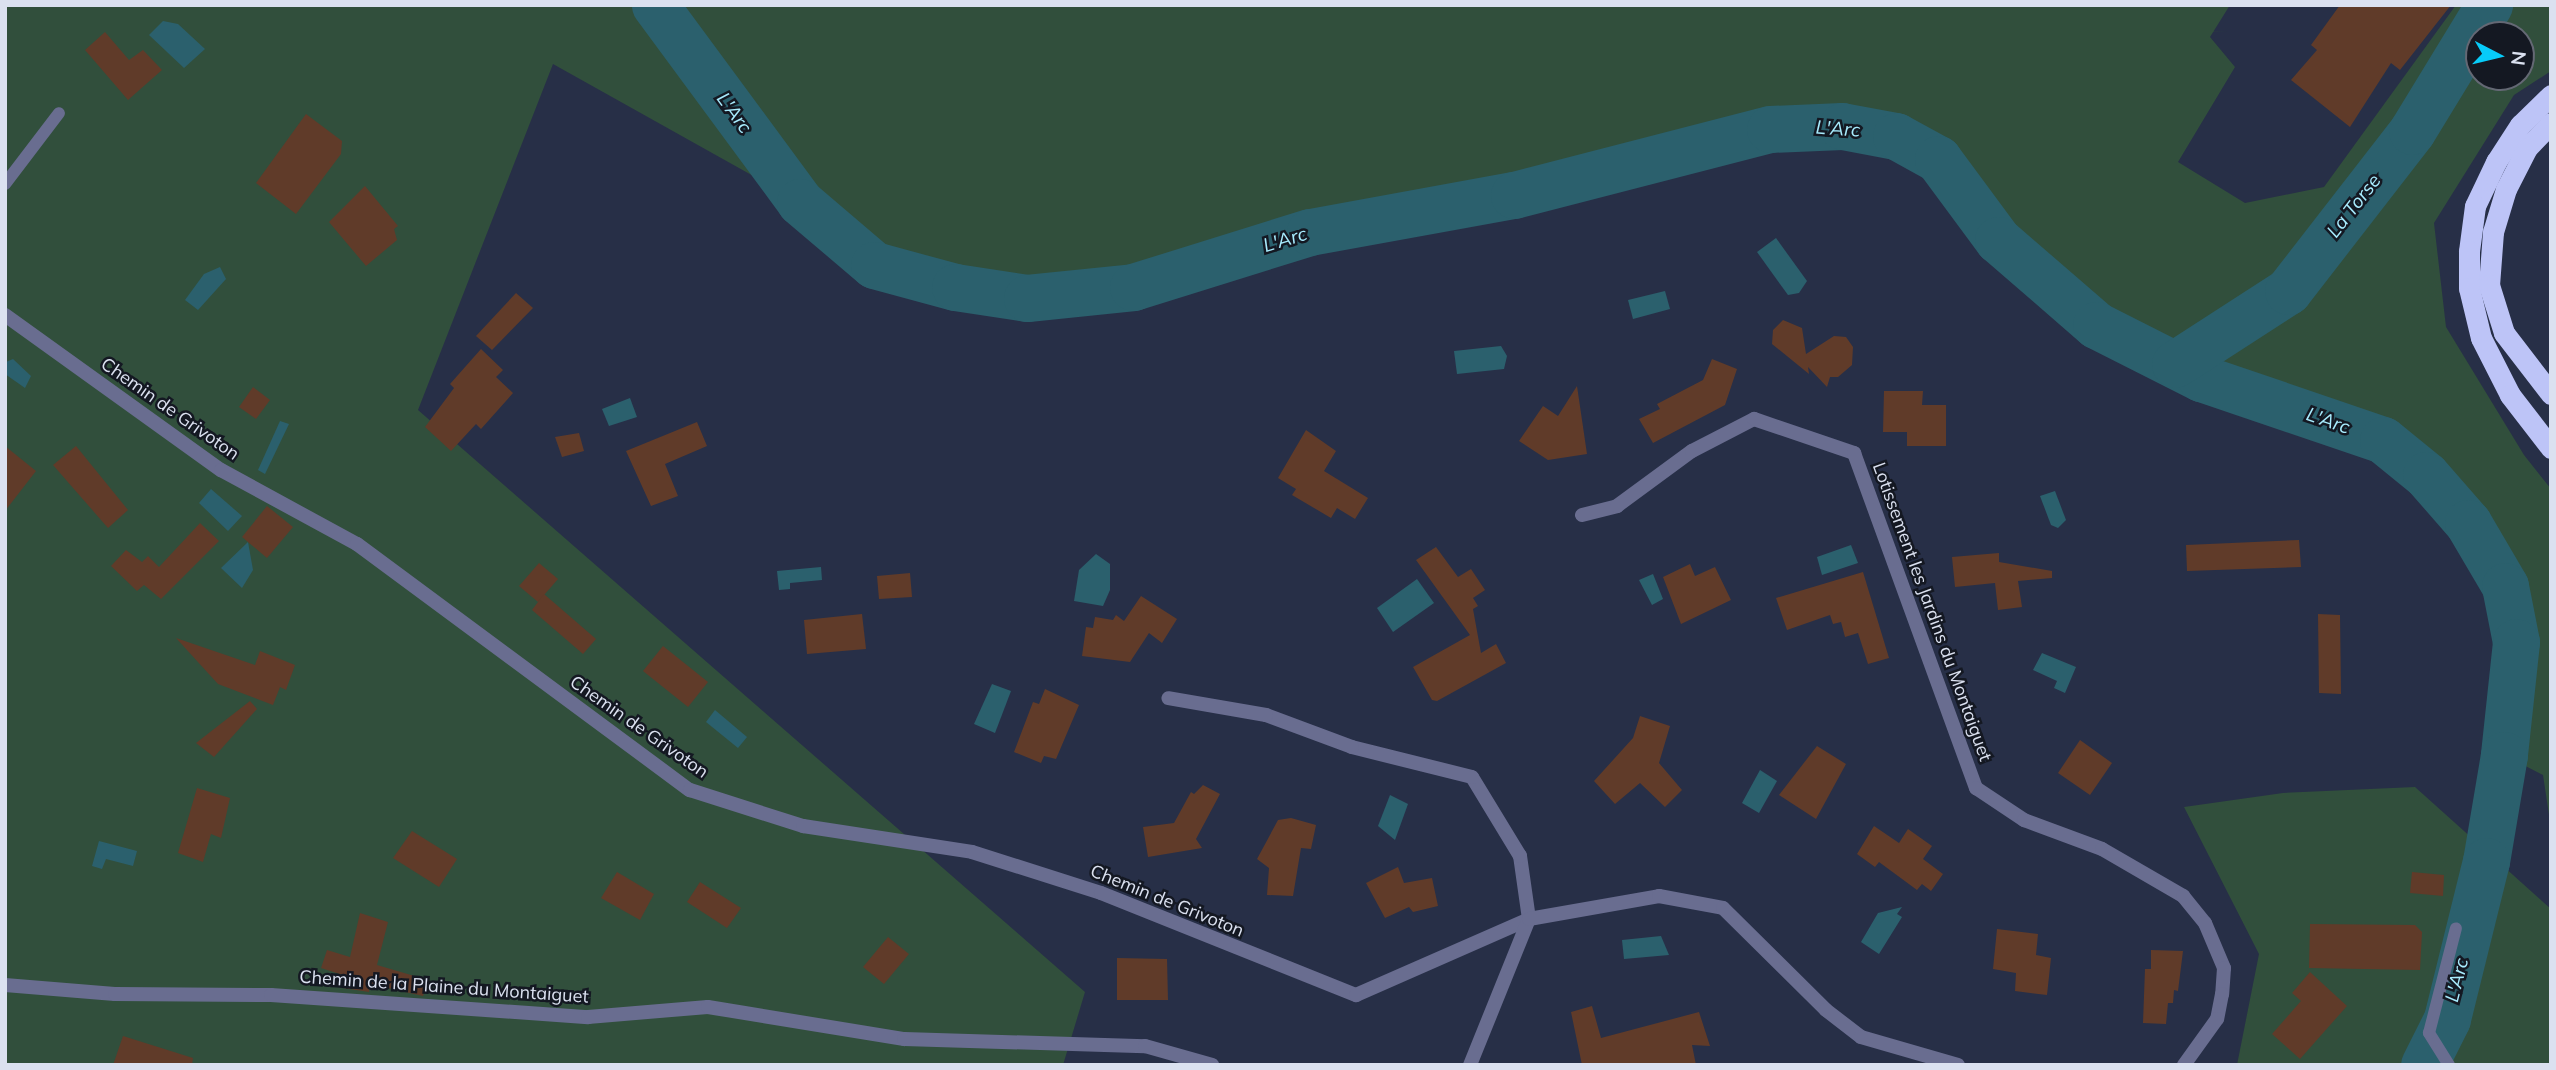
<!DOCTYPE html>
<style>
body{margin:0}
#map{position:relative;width:2556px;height:1070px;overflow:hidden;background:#272f47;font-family:Mulish,sans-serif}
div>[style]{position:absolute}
.green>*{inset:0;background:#314f3c}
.water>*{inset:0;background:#2b606d}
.river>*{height:47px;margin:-23.5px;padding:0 23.5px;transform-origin:23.5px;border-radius:23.5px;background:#2b606d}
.building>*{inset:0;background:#603b29}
.lane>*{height:12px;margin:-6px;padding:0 6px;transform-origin:6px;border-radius:6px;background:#696d90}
.street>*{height:14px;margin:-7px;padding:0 7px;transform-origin:7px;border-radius:7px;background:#696d90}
.highway>*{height:21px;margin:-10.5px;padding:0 10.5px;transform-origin:10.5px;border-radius:10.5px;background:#bdc4f7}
span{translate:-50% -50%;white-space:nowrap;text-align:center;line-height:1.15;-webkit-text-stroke:5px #141822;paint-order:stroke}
.street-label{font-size:18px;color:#dbe1f0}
.water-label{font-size:19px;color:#a8ecfe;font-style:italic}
.frame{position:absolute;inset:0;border:7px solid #dbe1f0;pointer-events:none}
.north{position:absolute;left:2465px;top:21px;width:70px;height:70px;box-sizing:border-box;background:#141822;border:2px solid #646874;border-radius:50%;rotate:97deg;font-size:19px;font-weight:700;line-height:28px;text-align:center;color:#dbe1f0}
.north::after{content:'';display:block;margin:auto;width:24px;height:32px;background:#07cbf9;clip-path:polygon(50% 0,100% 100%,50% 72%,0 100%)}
</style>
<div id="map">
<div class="green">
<i style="clip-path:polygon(evenodd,5px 5px,2230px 5px,2210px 37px,2235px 67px,2178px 162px,2245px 203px,2324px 187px,2456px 5px,2551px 5px,2551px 71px,2514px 95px,2434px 223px,2446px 327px,2524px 455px,2551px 489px,2551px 828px,2543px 775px,2504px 755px,2516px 642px,2505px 586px,2468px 523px,2426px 475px,2383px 440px,2201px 378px,2096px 325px,1998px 240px,1938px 159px,1896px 136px,1842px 126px,1770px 129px,1514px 195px,1310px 232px,1133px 287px,1027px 298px,955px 287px,874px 265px,800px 202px,553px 64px,418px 410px,1085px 992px,1063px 1065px,5px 1065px,5px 5px,2479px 35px,2521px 35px,2521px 77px,2479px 77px,2479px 35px)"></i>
<i style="clip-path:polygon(2415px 787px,2551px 909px,2551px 1065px,2237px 1065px,2259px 954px,2184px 807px,2283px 793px)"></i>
</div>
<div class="water">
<i style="clip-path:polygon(163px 21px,178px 24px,205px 49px,184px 68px,149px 35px)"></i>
<i style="clip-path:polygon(1776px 238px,1807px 281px,1799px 293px,1788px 295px,1757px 252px)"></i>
<i style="clip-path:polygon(220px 267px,226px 279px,198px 310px,185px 300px,204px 274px)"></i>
<i style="clip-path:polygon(1665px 291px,1670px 309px,1633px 319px,1628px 300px)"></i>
<i style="clip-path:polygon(1501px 346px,1507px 356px,1504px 369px,1457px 374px,1454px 351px)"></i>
<i style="clip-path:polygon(13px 359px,31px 376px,25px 388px,5px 374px,6px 362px)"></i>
<i style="clip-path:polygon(630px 398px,637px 417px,609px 426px,602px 409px)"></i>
<i style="clip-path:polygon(280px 421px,289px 424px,265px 474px,258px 470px)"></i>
<i style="clip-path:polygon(211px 489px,242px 516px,228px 531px,199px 503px)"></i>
<i style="clip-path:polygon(2055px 491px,2066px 520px,2058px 528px,2051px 525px,2040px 496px)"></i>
<i style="clip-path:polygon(248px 542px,253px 570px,242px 588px,221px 568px)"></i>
<i style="clip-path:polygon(1851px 545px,1858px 563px,1822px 575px,1817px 557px)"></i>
<i style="clip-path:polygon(1096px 554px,1110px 564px,1110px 590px,1103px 606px,1074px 601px,1079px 570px)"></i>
<i style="clip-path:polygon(821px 567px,822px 580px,790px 583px,790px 589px,779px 590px,777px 571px)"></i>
<i style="clip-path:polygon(1653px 574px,1663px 599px,1652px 605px,1639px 580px)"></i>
<i style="clip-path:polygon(1417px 579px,1434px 603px,1393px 632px,1377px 608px)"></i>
<i style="clip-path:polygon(2042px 653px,2076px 667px,2065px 693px,2054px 688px,2057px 681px,2033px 670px)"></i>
<i style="clip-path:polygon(992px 684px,1011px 691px,995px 733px,974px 724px)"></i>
<i style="clip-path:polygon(715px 710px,747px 737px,738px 748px,706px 722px)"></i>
<i style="clip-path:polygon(1760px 770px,1777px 781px,1759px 813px,1742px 803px)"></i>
<i style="clip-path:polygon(1390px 795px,1408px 804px,1395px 840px,1378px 826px)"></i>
<i style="clip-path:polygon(99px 841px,137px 851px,133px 866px,106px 859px,102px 869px,92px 866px)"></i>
<i style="clip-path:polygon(1902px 907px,1897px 914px,1902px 917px,1879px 954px,1861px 942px,1878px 913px)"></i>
<i style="clip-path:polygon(1661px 936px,1669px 955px,1624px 959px,1622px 940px)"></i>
</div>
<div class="river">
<i style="left:655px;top:5px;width:245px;rotate:53.6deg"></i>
<i style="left:800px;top:202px;width:97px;rotate:40.4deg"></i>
<i style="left:874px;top:265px;width:84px;rotate:15.2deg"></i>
<i style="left:955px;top:287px;width:73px;rotate:8.7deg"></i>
<i style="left:1027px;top:298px;width:107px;rotate:-5.9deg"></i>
<i style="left:1133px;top:287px;width:185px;rotate:-17.3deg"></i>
<i style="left:1310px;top:232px;width:207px;rotate:-10.3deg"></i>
<i style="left:1514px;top:195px;width:264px;rotate:-14.5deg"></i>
<i style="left:1770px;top:129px;width:72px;rotate:-2.4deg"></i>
<i style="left:1842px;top:126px;width:55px;rotate:10.5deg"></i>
<i style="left:1896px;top:136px;width:48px;rotate:28.7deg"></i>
<i style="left:1938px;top:159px;width:101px;rotate:53.5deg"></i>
<i style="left:1998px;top:240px;width:130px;rotate:40.9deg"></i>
<i style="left:2096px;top:325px;width:118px;rotate:26.8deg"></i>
<i style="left:2201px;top:378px;width:192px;rotate:18.8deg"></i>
<i style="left:2383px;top:440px;width:55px;rotate:39.1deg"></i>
<i style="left:2426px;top:475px;width:64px;rotate:48.8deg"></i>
<i style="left:2468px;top:523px;width:73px;rotate:59.6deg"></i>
<i style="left:2505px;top:586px;width:57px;rotate:78.9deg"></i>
<i style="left:2516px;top:642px;width:114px;rotate:96.1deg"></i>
<i style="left:2504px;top:755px;width:108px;rotate:99.6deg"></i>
<i style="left:2486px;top:861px;width:163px;rotate:103.9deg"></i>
<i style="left:2447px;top:1019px;width:51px;rotate:116.6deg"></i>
<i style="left:2175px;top:364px;width:135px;rotate:-32.9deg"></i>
<i style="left:2288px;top:291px;width:202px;rotate:-52.2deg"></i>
<i style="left:2412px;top:131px;width:148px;rotate:-58.6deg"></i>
</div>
<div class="building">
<i style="clip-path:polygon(2340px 5px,2451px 5px,2400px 70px,2391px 63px,2350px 127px,2291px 80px,2317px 50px,2311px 45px)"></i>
<i style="clip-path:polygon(105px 32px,129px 60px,143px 50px,162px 70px,128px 100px,85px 50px)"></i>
<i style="clip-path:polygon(306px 114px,342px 141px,341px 154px,296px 214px,256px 183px)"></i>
<i style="clip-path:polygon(365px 186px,398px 226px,394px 229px,397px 240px,366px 266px,329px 222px)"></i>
<i style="clip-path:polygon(516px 293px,533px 308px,492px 350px,476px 336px)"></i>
<i style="clip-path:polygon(1783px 320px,1802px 328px,1806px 354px,1834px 336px,1846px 337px,1853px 347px,1852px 365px,1838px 377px,1830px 377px,1827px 387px,1808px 367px,1809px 374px,1772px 344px,1773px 330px)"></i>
<i style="clip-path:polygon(481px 349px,503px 370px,496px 377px,513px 393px,481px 429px,476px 424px,451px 451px,425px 427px,454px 388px,450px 384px)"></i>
<i style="clip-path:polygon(1712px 359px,1737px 369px,1725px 405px,1653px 443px,1639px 419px,1660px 409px,1657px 404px,1703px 380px)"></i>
<i style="clip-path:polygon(1577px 386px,1587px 454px,1548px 460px,1519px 441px,1543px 406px,1558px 416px)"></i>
<i style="clip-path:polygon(253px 387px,270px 400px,256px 419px,239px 407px)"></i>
<i style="clip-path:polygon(1884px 391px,1923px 391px,1922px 405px,1946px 405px,1946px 446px,1907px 446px,1907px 432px,1883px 432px)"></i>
<i style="clip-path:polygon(697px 422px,707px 446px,665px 464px,678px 496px,651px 506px,626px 451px)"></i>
<i style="clip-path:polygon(1306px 430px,1336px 451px,1324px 471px,1368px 498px,1355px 519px,1337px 508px,1331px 518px,1292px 495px,1296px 489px,1278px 478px)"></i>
<i style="clip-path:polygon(579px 433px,584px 451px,562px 457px,555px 437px)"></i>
<i style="clip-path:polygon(5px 446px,36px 471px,5px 511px)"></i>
<i style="clip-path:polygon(76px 446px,128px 510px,108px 528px,53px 465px)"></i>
<i style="clip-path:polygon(267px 506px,293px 527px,267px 558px,242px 537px)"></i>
<i style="clip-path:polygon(200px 523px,219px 541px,161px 599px,144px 585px,137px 591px,111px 566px,126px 550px,142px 562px,148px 556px,159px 567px)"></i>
<i style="clip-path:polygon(2299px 540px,2301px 567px,2187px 571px,2186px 545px)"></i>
<i style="clip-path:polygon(1436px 547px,1458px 577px,1471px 569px,1485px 590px,1473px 598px,1478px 606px,1473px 609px,1481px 653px,1496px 644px,1506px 663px,1437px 701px,1432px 700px,1413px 667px,1470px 635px,1416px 560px)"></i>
<i style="clip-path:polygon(1999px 553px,1999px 562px,2052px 571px,2052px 578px,2018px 581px,2022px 607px,1998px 610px,1995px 583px,1955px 587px,1952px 557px)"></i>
<i style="clip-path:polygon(539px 563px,558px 579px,538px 602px,519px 586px)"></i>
<i style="clip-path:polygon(1690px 564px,1695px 576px,1715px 567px,1731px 600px,1681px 624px,1663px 577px)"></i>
<i style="clip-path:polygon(1863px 572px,1889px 658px,1868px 664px,1858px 633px,1845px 637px,1841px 622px,1833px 624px,1830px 615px,1787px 630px,1776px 598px)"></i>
<i style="clip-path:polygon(910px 573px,912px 597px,879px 599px,877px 576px)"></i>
<i style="clip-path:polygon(544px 594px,596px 639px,583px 654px,532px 610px)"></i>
<i style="clip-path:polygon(1141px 596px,1177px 619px,1162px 643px,1149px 633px,1130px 662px,1082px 656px,1086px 627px,1093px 628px,1095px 617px,1113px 620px,1116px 615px,1124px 621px)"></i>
<i style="clip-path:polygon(862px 614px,866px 649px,807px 654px,804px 620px)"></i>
<i style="clip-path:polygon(2318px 614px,2340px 615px,2341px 694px,2319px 693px)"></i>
<i style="clip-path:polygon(176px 638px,255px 665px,260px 651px,295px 665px,286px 690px,280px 687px,273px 705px,218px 684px)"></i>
<i style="clip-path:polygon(663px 646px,708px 682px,688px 707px,643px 671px)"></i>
<i style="clip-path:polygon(1045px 689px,1079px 705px,1056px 759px,1044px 756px,1041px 763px,1014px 752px,1033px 702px,1039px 704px)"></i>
<i style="clip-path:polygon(250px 701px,257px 709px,214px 757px,196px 743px)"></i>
<i style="clip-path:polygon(1640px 716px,1670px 726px,1659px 763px,1682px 790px,1665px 807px,1640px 783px,1615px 804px,1594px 781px,1633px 738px)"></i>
<i style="clip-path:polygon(2080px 740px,2112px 763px,2090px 795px,2058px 773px)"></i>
<i style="clip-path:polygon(1817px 746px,1846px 764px,1816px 819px,1779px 795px)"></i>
<i style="clip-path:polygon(1203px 785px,1220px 794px,1196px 839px,1202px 848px,1148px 857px,1143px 827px,1174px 823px,1191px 792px,1194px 794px)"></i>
<i style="clip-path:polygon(197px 788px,230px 798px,221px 838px,211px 834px,203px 862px,178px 853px)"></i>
<i style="clip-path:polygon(1291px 818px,1316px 825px,1311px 849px,1301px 848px,1293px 896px,1267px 895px,1269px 868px,1257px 859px,1278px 820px)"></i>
<i style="clip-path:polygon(1874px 826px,1899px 843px,1908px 829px,1932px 846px,1923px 859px,1943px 874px,1931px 891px,1922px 884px,1917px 890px,1879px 862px,1875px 867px,1857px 854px)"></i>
<i style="clip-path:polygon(412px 831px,457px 859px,439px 887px,393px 858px)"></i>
<i style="clip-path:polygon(1398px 867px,1404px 883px,1432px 878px,1438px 906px,1413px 912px,1409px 907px,1385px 918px,1366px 883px)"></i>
<i style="clip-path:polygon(617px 872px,654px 894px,640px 920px,601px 898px)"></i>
<i style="clip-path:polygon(2412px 872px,2444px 875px,2443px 896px,2410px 893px)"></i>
<i style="clip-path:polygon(700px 882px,741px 908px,727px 928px,687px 902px)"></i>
<i style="clip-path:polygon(360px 913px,388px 922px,377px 965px,428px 980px,423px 996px,370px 984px,369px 992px,343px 988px,346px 976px,321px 968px,327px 950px,350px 957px)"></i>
<i style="clip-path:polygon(2310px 924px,2415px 925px,2422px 932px,2420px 970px,2309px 968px)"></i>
<i style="clip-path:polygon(1997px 929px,2038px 934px,2036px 955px,2051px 958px,2047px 995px,2015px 991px,2016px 973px,1993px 969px)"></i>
<i style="clip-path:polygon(888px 937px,909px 954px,884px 984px,863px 967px)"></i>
<i style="clip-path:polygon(2151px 950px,2183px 951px,2178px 991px,2174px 990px,2173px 1003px,2168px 1003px,2166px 1024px,2143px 1023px,2145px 969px,2151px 969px)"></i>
<i style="clip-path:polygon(1117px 958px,1167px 959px,1168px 1000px,1117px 1000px)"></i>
<i style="clip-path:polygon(2310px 972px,2347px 1006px,2300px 1059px,2272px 1034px,2301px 1001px,2292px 993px)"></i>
<i style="clip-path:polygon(1592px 1006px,1601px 1038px,1699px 1012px,1710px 1046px,1692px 1045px,1696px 1065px,1582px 1065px,1571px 1012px)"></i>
<i style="clip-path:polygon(123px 1036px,193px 1058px,192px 1065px,113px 1065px)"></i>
</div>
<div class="lane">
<i style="left:5px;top:184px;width:89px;rotate:-52.7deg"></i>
<i style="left:2449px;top:1065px;width:38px;rotate:-122deg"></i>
<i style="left:2429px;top:1033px;width:108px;rotate:-75.6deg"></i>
</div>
<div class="street">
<i style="left:5px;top:315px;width:266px;rotate:35.7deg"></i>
<i style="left:221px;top:470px;width:155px;rotate:28.6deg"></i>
<i style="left:357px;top:544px;width:414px;rotate:36.5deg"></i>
<i style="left:690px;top:790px;width:119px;rotate:17.7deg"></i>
<i style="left:803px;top:826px;width:171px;rotate:8.7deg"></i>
<i style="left:972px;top:852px;width:135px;rotate:17.6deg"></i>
<i style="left:1101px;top:893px;width:275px;rotate:21.8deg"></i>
<i style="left:1356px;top:995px;width:189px;rotate:-23.7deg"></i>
<i style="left:1529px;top:919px;width:64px;rotate:-98.1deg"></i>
<i style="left:1520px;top:856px;width:92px;rotate:-121.3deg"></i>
<i style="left:1472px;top:777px;width:124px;rotate:-166deg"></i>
<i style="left:1352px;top:747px;width:92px;rotate:-159.6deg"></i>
<i style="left:1266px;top:715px;width:99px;rotate:-170.2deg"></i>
<i style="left:1582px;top:515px;width:36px;rotate:-14deg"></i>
<i style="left:1617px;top:506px;width:93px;rotate:-36.3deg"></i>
<i style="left:1692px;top:451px;width:70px;rotate:-27.3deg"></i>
<i style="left:1754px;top:419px;width:106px;rotate:18.8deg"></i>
<i style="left:1854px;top:453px;width:357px;rotate:70deg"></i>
<i style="left:1976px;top:788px;width:58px;rotate:33.7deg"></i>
<i style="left:2024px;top:820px;width:83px;rotate:20.4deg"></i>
<i style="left:2102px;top:849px;width:94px;rotate:30.1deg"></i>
<i style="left:2183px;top:896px;width:35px;rotate:51deg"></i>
<i style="left:2205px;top:923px;width:49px;rotate:67.1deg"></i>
<i style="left:2224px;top:968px;width:26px;rotate:94deg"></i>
<i style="left:2222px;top:994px;width:25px;rotate:101deg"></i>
<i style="left:2217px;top:1019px;width:57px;rotate:125.7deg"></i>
<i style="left:5px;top:985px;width:110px;rotate:4.7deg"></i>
<i style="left:115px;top:994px;width:156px;rotate:0.4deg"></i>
<i style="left:271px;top:995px;width:318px;rotate:4deg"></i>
<i style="left:588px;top:1017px;width:120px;rotate:-4.8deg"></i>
<i style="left:708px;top:1007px;width:199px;rotate:9.3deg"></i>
<i style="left:904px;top:1039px;width:241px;rotate:1.7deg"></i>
<i style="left:1145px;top:1046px;width:70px;rotate:15.8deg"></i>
<i style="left:1470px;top:1065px;width:157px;rotate:-68deg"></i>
<i style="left:1529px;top:919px;width:132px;rotate:-10deg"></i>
<i style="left:1659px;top:896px;width:65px;rotate:10.6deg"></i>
<i style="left:1723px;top:908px;width:145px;rotate:44.7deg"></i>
<i style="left:1826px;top:1010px;width:44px;rotate:37.6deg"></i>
<i style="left:1861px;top:1037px;width:101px;rotate:16.1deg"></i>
</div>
<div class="highway">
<i style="left:2551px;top:95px;width:43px;rotate:135.9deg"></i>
<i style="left:2520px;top:125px;width:44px;rotate:123deg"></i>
<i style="left:2496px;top:162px;width:49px;rotate:115.5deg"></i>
<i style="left:2475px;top:206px;width:45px;rotate:97.6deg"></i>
<i style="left:2469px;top:251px;width:37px;rotate:90deg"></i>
<i style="left:2469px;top:288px;width:51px;rotate:76.5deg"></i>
<i style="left:2481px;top:338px;width:64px;rotate:63deg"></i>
<i style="left:2510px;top:395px;width:67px;rotate:52.3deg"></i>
<i style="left:2551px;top:123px;width:35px;rotate:134deg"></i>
<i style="left:2527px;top:148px;width:46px;rotate:117.1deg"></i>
<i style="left:2506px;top:189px;width:45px;rotate:106.8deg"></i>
<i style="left:2493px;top:232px;width:53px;rotate:94.3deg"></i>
<i style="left:2489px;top:285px;width:50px;rotate:72.6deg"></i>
<i style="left:2504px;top:333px;width:77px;rotate:52.4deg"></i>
</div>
<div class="street-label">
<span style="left:170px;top:409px;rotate:35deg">Chemin de Grivoton</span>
<span style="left:1932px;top:612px;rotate:70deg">Lotissement les Jardins du Montaiguet</span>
<span style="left:639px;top:727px;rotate:35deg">Chemin de Grivoton</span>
<span style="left:1167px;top:901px;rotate:22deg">Chemin de Grivoton</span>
<span style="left:444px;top:987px;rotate:4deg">Chemin de la Plaine du Montaiguet</span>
</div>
<div class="water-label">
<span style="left:734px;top:113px;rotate:54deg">L'Arc</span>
<span style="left:1838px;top:129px;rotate:4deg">L'Arc</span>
<span style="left:2354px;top:206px;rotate:-52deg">La Torse</span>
<span style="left:1285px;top:240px;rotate:-17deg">L'Arc</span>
<span style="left:2328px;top:421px;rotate:19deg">L'Arc</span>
<span style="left:2457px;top:980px;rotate:-76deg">L'Arc</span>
</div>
<div class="frame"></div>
<div class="north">N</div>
</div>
